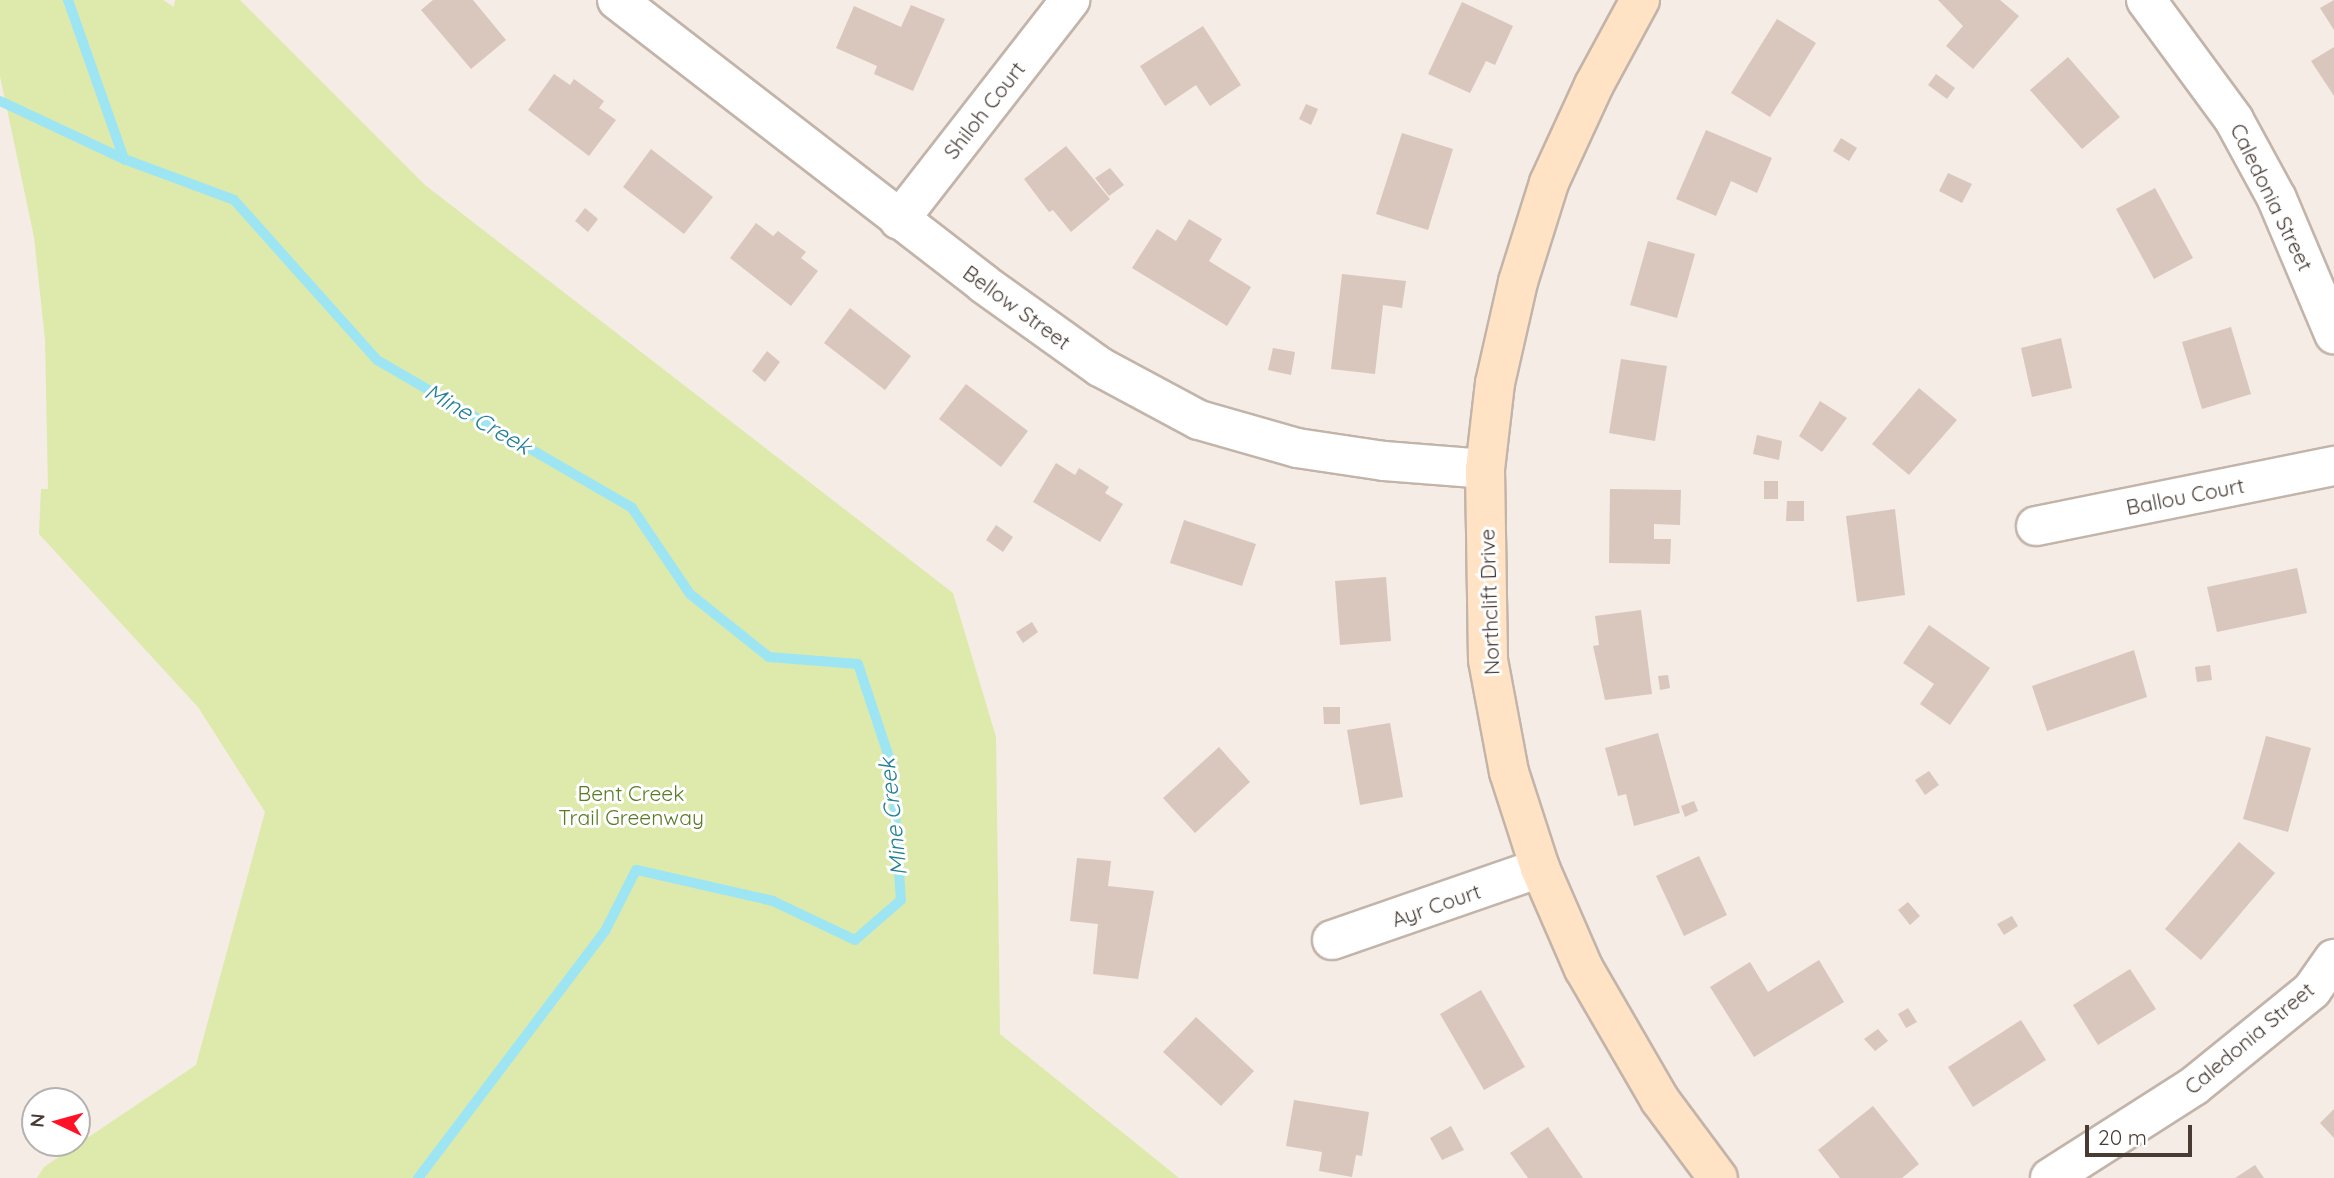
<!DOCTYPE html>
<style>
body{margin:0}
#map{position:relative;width:2334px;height:1178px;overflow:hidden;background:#f4ece5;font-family:Quicksand,sans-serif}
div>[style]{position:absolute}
.green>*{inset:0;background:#ddeaac}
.stream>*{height:10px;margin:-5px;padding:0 5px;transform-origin:5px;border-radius:5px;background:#9ee5f4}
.building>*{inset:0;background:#d9c7bd}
.roads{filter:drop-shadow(2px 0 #c3b4aa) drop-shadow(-2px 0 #c3b4aa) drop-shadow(0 2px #c3b4aa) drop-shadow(0 -2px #c3b4aa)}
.street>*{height:38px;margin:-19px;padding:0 19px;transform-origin:19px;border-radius:19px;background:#fff}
.secondary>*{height:38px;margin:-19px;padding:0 19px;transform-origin:19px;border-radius:19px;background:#ffe3c4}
span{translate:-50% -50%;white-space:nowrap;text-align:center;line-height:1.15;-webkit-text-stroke:6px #fff;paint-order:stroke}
.street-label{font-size:21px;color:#473b34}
.park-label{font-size:21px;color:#5a7b25}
.water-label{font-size:23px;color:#238197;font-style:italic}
.north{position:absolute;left:21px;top:1087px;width:70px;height:70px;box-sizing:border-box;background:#fff;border:2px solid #b5b1ae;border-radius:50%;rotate:275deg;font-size:19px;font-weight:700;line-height:28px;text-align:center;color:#473b34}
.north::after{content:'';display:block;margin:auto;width:24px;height:32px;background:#ff1126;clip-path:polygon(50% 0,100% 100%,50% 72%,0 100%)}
.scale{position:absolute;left:2085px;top:1125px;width:107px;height:32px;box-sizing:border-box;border:4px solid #473b34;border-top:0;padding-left:9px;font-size:21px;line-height:24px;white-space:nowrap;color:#473b34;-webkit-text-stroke:5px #fff;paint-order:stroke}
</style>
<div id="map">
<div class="green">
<i style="clip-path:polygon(0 0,163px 0,174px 7px,175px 0,240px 0,425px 185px,953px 593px,996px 737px,1000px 1034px,1179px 1178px,37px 1178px,44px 1167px,196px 1065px,265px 812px,198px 707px,39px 534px,41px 489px,48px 489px,45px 339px,34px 237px,0 76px)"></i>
</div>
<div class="stream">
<i style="left:68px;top:0;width:169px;rotate:70.6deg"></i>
<i style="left:0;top:101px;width:137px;rotate:25.1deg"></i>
<i style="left:124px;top:159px;width:117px;rotate:20.4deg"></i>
<i style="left:234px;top:200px;width:215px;rotate:48.2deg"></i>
<i style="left:377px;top:360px;width:295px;rotate:30.1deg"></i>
<i style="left:632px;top:508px;width:104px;rotate:56deg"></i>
<i style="left:690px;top:594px;width:101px;rotate:38.6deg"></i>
<i style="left:769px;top:657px;width:89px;rotate:4.5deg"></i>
<i style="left:858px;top:664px;width:108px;rotate:71.6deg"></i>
<i style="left:892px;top:766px;width:134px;rotate:86.2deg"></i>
<i style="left:901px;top:900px;width:61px;rotate:139deg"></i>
<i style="left:855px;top:940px;width:91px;rotate:-154.6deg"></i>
<i style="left:773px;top:901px;width:140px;rotate:-167.2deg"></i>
<i style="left:636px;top:870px;width:68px;rotate:116.9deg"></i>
<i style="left:605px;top:931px;width:310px;rotate:127.1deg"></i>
</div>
<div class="building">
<i style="clip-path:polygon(433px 0,473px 0,506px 40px,471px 69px,421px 10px)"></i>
<i style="clip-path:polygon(1938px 0,2000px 0,2019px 16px,1973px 69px,1946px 46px,1963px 26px)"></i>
<i style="clip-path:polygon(2334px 0,2334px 30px,2320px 8px)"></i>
<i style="clip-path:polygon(1462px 2px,1513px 26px,1495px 65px,1486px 61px,1470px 93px,1428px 74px)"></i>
<i style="clip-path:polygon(911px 5px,945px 19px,913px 91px,874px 74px,877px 66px,836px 48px,854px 6px,901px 27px)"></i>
<i style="clip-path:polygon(1777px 19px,1816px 43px,1770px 117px,1731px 93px)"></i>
<i style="clip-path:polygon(1203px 26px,1241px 85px,1210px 106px,1196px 85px,1165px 106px,1140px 66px)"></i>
<i style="clip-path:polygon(2334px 47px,2334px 96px,2311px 61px)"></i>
<i style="clip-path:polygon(2068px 57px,2120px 117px,2082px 149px,2030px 90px)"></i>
<i style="clip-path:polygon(554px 74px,570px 85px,574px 79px,604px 101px,599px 108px,616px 120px,589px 156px,528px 110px)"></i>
<i style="clip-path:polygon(1936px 74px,1955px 88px,1947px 99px,1928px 85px)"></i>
<i style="clip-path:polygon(1306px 104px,1318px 109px,1311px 125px,1299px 119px)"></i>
<i style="clip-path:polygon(1706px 130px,1772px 158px,1757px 193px,1731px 181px,1716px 216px,1676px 199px)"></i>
<i style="clip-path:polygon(1402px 133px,1453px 149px,1428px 230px,1376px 214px)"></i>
<i style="clip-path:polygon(1841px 138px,1857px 148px,1849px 161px,1833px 151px)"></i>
<i style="clip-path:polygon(1066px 146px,1110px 199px,1071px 232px,1053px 210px,1049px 212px,1024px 179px)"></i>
<i style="clip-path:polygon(651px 149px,713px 197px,684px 234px,623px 187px)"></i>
<i style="clip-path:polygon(1110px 168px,1124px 185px,1109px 196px,1095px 178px)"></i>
<i style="clip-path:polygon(1948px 173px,1972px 184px,1962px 203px,1939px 191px)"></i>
<i style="clip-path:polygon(2155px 188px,2193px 258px,2154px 279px,2116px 209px)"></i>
<i style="clip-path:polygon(585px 208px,598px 219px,588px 232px,575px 221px)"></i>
<i style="clip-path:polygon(1189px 219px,1222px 239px,1209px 261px,1251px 287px,1227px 326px,1132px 268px,1157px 229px,1176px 241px)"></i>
<i style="clip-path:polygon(756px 223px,773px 236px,778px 231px,806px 252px,801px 258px,818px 271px,791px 306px,730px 258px)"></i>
<i style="clip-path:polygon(1648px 241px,1695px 254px,1677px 318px,1630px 305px)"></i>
<i style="clip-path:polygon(1342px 274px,1406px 281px,1402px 308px,1383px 305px,1375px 374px,1331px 369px)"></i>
<i style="clip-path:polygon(850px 308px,911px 356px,885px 390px,824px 343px)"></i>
<i style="clip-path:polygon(2231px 327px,2251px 394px,2202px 409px,2182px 342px)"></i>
<i style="clip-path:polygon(2061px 338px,2072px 388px,2032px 397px,2021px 348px)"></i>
<i style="clip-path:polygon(1273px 348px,1295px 352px,1291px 375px,1268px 370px)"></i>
<i style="clip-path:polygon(767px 351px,780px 362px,765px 382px,752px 371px)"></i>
<i style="clip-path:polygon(1621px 359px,1667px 366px,1655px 441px,1609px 433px)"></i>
<i style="clip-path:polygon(966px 384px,1028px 431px,1001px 467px,939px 419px)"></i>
<i style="clip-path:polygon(1919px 388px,1957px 420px,1909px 475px,1872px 444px)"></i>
<i style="clip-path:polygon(1820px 401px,1847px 418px,1822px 452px,1799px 436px)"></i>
<i style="clip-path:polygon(1757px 435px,1782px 441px,1779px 460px,1753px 454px)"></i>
<i style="clip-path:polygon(1056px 463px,1075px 475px,1079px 468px,1109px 487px,1105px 493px,1123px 504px,1100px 542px,1033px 502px)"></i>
<i style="clip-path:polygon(1764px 481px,1778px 481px,1778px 499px,1764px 499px)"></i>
<i style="clip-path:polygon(1610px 489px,1681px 490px,1680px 525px,1654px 524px,1654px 539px,1671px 539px,1670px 564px,1609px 563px)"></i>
<i style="clip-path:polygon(1787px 501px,1804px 501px,1804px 521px,1786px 521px)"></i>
<i style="clip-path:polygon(1895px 509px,1905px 595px,1857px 602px,1846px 516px)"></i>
<i style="clip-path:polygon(1184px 520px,1256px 544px,1242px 586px,1170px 563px)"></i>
<i style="clip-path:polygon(996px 525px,1013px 537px,1003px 552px,986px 540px)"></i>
<i style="clip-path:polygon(2297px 568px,2307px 613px,2217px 632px,2207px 587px)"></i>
<i style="clip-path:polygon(1386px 577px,1391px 641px,1340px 645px,1335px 581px)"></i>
<i style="clip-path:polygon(1641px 610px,1652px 694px,1605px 700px,1593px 646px,1599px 645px,1595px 616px)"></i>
<i style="clip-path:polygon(1032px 622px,1038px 632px,1023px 643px,1016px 632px)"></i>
<i style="clip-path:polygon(1929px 625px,1990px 668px,1950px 725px,1920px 704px,1934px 684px,1903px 663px)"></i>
<i style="clip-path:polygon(2134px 650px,2147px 697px,2047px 731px,2032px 686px)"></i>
<i style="clip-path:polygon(2210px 665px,2212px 680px,2197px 682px,2195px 667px)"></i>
<i style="clip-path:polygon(1668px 675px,1670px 688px,1660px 690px,1658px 676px)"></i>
<i style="clip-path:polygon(1323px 707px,1340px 707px,1340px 724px,1324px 724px)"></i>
<i style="clip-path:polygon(1390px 723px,1403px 797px,1360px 805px,1347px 730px)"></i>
<i style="clip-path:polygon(1658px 733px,1680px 813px,1634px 826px,1626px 794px,1618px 796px,1605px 748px)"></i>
<i style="clip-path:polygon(2266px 736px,2311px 748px,2288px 832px,2243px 819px)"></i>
<i style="clip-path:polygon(1219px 747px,1250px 782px,1195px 833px,1163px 798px)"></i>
<i style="clip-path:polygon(1929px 771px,1939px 785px,1925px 795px,1915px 780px)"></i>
<i style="clip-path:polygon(1694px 801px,1698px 811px,1685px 817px,1681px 806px)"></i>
<i style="clip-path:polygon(2239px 842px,2275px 873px,2201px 960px,2165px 929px)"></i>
<i style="clip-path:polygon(1699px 856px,1727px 915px,1684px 936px,1656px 876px)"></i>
<i style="clip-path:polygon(1077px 858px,1111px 861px,1108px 886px,1154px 891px,1138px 979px,1093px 974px,1098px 924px,1070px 921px)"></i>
<i style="clip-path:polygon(1908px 902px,1920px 916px,1910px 925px,1898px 910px)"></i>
<i style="clip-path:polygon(2012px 916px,2018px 926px,2004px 935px,1997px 924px)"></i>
<i style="clip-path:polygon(1819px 960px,1844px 1002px,1754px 1057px,1710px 987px,1750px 962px,1768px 992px)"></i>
<i style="clip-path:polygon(2130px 969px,2156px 1009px,2098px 1045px,2073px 1005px)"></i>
<i style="clip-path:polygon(1481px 990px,1525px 1067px,1484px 1090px,1440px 1014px)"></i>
<i style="clip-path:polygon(1908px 1008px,1917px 1022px,1906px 1028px,1898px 1014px)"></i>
<i style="clip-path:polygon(1196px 1017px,1254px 1071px,1221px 1106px,1163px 1052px)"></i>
<i style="clip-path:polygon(2021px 1020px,2046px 1060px,1973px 1107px,1948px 1067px)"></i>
<i style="clip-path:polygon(1878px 1029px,1888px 1041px,1875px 1051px,1864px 1039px)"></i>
<i style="clip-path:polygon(1294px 1100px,1369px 1112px,1362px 1156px,1356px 1155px,1352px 1177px,1319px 1171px,1322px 1152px,1286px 1146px)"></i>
<i style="clip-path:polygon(1873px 1106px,1919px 1164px,1902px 1178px,1840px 1178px,1818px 1150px)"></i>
<i style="clip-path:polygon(2334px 1109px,2334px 1138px,2320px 1123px)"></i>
<i style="clip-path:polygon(1451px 1126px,1464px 1150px,1442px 1160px,1430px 1138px)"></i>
<i style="clip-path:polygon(1548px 1127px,1583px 1178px,1528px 1178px,1510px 1153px)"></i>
<i style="clip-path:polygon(2255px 1165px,2264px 1178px,2235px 1178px)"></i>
</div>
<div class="roads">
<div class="street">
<i style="left:617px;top:0;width:464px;rotate:37.7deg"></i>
<i style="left:984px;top:284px;width:143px;rotate:35.6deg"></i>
<i style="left:1100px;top:367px;width:112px;rotate:28.2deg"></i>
<i style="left:1199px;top:420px;width:102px;rotate:15.9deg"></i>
<i style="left:1297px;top:448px;width:88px;rotate:8.5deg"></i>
<i style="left:1384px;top:461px;width:101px;rotate:4.5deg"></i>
<i style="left:2146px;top:0;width:149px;rotate:53.7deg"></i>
<i style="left:2234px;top:120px;width:90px;rotate:61.4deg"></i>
<i style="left:2277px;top:199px;width:147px;rotate:67.1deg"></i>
<i style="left:899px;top:220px;width:279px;rotate:-52.1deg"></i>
<i style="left:2036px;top:526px;width:304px;rotate:-11.4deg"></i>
<i style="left:1332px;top:940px;width:220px;rotate:-19.1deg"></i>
<i style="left:2050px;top:1178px;width:171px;rotate:-32.6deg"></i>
<i style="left:2194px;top:1086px;width:152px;rotate:-39.1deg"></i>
<i style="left:2312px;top:990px;width:38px;rotate:-55deg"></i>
</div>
<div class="secondary">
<i style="left:1640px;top:0;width:97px;rotate:118.4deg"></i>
<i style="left:1594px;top:85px;width:108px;rotate:114.7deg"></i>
<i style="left:1549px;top:183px;width:104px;rotate:107.4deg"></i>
<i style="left:1518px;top:282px;width:104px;rotate:102.8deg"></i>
<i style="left:1495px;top:383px;width:87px;rotate:96.6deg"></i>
<i style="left:1485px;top:469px;width:191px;rotate:89.1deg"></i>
<i style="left:1488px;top:660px;width:114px;rotate:79.4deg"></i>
<i style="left:1509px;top:772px;width:101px;rotate:72.1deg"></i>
<i style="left:1540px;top:868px;width:110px;rotate:66.5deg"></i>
<i style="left:1584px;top:969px;width:151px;rotate:59.9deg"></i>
<i style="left:1660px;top:1100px;width:97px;rotate:53.4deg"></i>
</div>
</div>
<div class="street-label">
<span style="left:984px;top:110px;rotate:-52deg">Shiloh Court</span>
<span style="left:2272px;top:197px;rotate:64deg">Caledonia Street</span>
<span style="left:1017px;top:307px;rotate:36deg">Bellow Street</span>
<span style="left:2185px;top:496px;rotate:-11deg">Ballou Court</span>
<span style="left:1489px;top:602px;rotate:-92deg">Northclift Drive</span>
<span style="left:1436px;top:905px;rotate:-19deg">Ayr Court</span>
<span style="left:2249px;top:1038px;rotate:-40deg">Caledonia Street</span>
</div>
<div class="park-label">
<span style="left:631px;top:805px">Bent Creek<br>Trail Greenway</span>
</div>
<div class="water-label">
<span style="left:478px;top:419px;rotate:30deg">Mine Creek</span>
<span style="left:893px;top:817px;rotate:-96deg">Mine Creek</span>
</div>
<div class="north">N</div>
<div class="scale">20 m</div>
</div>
